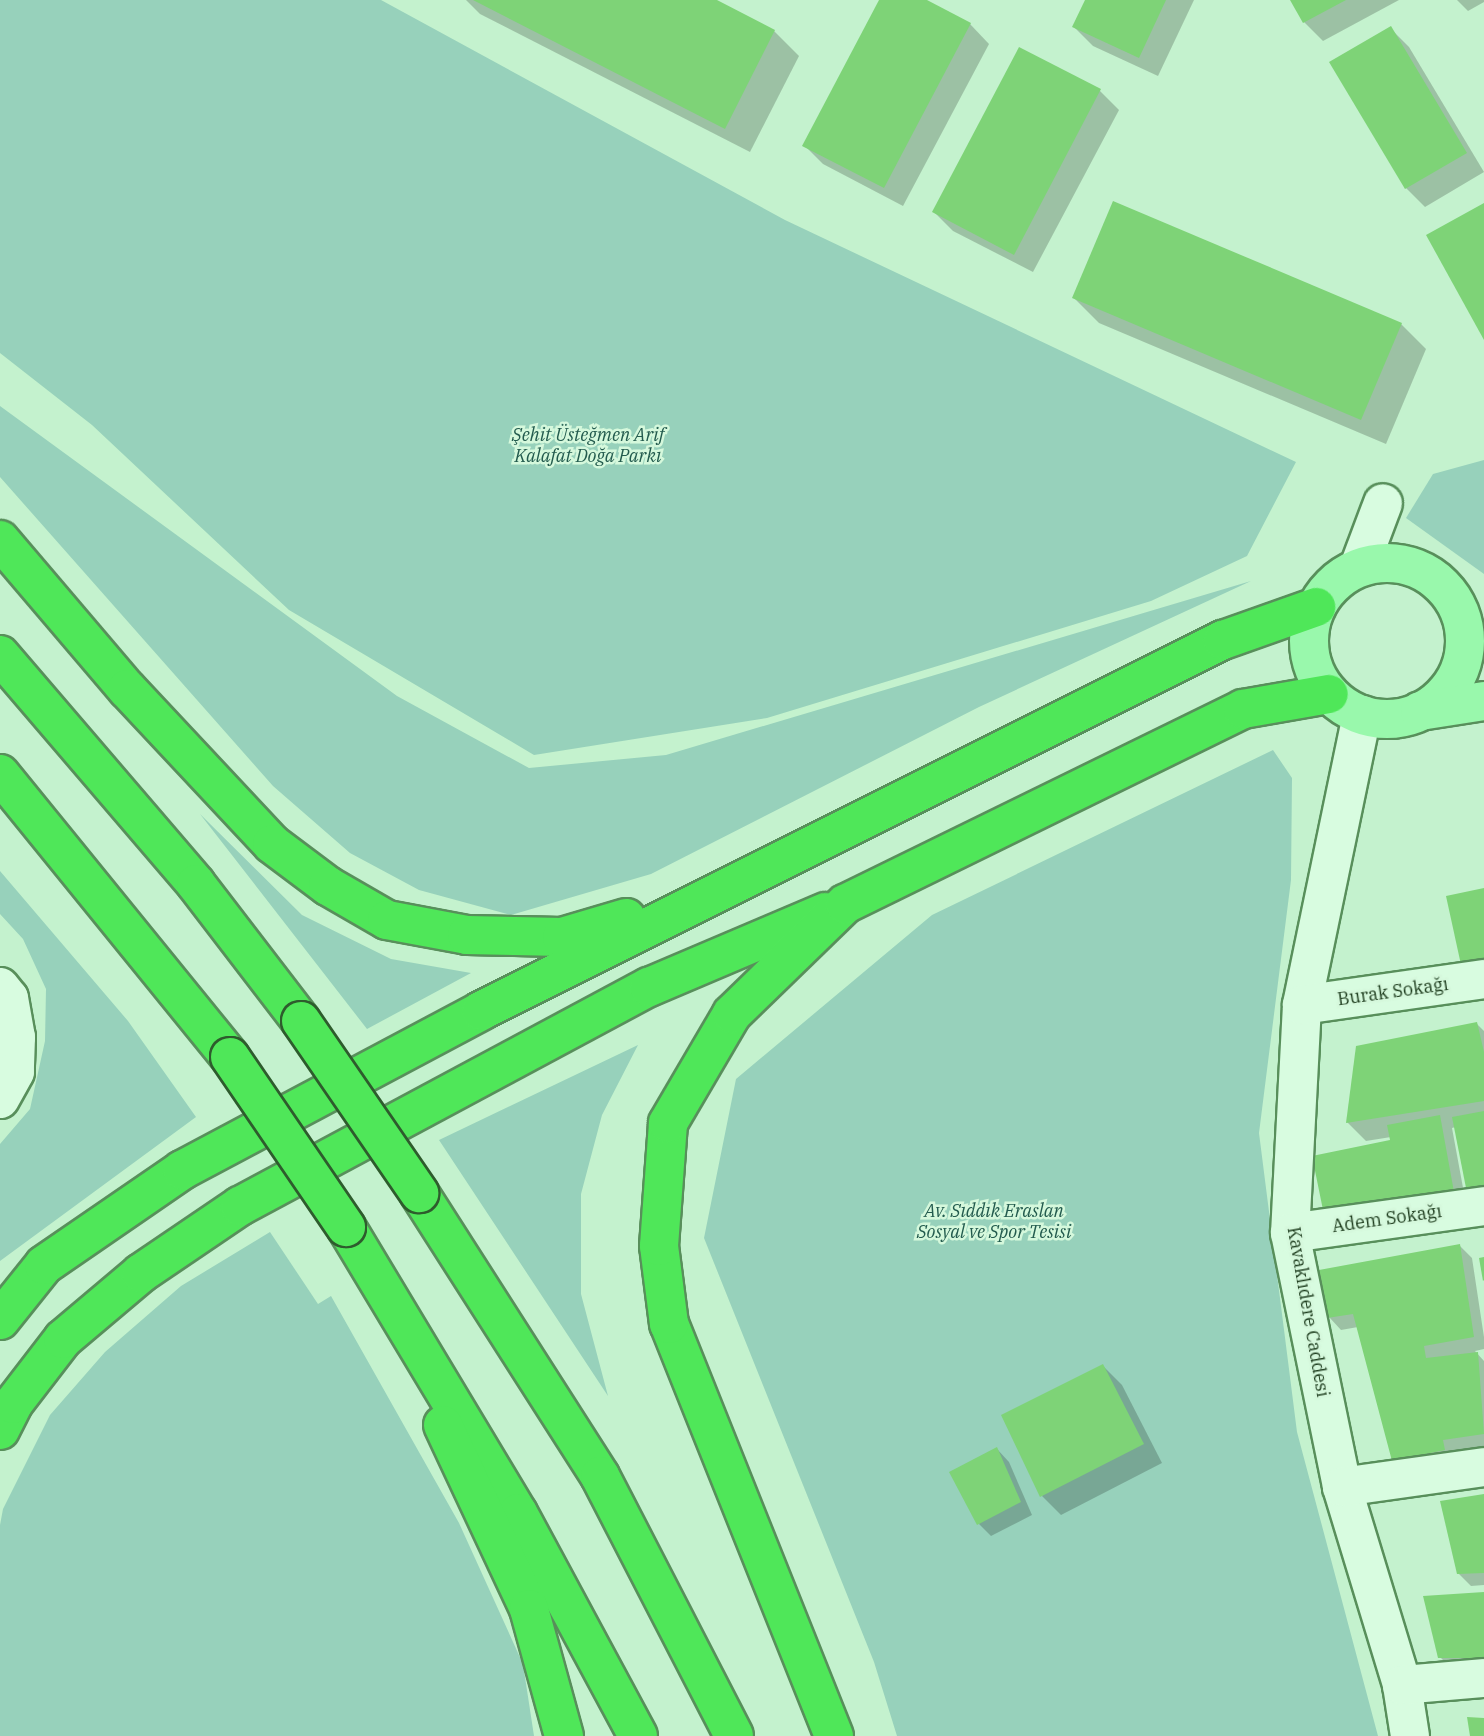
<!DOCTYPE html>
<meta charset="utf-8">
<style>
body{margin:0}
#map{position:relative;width:1484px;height:1736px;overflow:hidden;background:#c4f2ce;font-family:"IBM Plex Serif",serif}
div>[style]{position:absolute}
.green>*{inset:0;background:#97d1bb}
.shadow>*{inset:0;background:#0003}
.building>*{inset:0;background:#7ed377}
.roads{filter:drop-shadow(2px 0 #588f5b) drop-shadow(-2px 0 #588f5b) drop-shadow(0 2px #588f5b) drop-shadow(0 -2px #588f5b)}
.minor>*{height:38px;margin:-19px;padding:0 19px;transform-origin:19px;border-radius:19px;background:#d8fce0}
.major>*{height:38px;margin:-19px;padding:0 19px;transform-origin:19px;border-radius:19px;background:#99f8ac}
.major>.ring{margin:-19px;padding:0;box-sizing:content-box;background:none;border:38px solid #99f8ac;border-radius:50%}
.highway>*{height:38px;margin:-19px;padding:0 19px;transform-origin:19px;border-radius:19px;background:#4fe759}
.bridges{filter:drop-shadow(2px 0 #2e5c2d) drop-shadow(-2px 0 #2e5c2d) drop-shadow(0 2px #2e5c2d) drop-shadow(0 -2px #2e5c2d)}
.highway-bridge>*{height:38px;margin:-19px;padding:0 19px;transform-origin:19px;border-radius:19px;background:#4fe759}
span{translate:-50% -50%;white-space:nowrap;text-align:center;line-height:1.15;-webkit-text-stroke:5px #d5f8dc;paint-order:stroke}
.park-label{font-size:18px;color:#235b4e;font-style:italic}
.street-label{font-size:18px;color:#1e3d1e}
</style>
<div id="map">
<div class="green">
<i style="clip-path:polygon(0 0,381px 0,785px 220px,1296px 462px,1247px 556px,1151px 601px,767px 718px,534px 755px,289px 610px,92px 425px,0 353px)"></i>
<i style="clip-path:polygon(0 406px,397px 696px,529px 768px,666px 755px,1251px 581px,979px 707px,651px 874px,511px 915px,419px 890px,350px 853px,273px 786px,0 477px)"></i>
<i style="clip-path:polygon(1484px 460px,1484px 574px,1406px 518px,1433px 474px)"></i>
<i style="clip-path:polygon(1273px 750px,1292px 778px,1291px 880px,1259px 1133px,1297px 1432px,1378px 1736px,897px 1736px,874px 1662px,704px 1238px,736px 1079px,932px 915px)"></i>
<i style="clip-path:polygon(200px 814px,302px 915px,391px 959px,471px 973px,367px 1029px)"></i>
<i style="clip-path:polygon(0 871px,128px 1021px,196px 1117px,0 1261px,0 1144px,30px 1109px,45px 1041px,46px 989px,23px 939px,0 914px)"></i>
<i style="clip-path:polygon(638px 1045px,602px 1115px,581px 1194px,581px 1294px,608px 1396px,439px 1140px)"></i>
<i style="clip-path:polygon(270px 1232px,318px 1304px,331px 1296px,459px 1523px,523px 1664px,534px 1736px,0 1736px,0 1525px,3px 1509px,50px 1415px,105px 1352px,181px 1286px)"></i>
</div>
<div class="shadow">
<i style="clip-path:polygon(466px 0,713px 0,774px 31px,799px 56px,750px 152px,480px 14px)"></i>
<i style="clip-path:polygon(881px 0,923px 0,970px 24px,989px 44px,903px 206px,823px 164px,804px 145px)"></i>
<i style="clip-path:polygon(1087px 0,1194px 0,1158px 76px,1093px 46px,1074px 27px)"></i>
<i style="clip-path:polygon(1292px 0,1399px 0,1323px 41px,1304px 22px)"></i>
<i style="clip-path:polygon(1457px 0,1484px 0,1484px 2px,1468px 11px)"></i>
<i style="clip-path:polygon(1390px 28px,1409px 47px,1484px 172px,1425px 207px,1406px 188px,1331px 62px)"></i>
<i style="clip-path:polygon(1020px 49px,1100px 91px,1119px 110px,1033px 272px,953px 231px,934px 212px)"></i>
<i style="clip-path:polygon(1074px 298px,1401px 324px,1426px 349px,1386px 444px,1099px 323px)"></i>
<i style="clip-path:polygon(1477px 1024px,1484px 1031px,1484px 1207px,1456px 1127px,1452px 1128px,1466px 1204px,1391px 1137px,1366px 1141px,1347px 1122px)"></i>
<i style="clip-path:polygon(1459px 1245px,1472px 1258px,1484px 1337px,1484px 1349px,1475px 1351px,1484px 1361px,1484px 1448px,1459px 1452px,1463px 1469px,1394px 1460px,1358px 1327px,1341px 1330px,1329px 1317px)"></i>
<i style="clip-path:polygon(1103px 1366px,1122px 1385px,1162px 1463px,1061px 1515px,1042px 1496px)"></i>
<i style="clip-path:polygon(997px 1449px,1009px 1462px,1032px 1515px,991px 1536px,979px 1524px)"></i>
<i style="clip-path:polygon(1484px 1496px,1484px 1585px,1471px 1586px,1458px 1573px)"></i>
<i style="clip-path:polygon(1484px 1594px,1484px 1676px,1459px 1676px,1440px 1657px)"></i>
</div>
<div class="building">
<i style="clip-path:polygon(473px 0,717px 0,775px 30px,725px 129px)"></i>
<i style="clip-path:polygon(879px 0,927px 0,971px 23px,884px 188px,802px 146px)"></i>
<i style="clip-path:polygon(1085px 0,1166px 0,1139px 58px,1072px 27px)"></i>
<i style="clip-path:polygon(1290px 0,1346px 0,1303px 23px)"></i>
<i style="clip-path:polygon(1391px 26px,1467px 153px,1405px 189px,1329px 62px)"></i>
<i style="clip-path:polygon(1019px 47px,1101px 89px,1014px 255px,932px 212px)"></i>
<i style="clip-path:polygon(1113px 201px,1402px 323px,1361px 420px,1072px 298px)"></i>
<i style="clip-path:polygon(1484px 203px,1484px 340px,1426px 235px)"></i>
<i style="clip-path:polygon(1484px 888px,1484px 970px,1463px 974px,1446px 896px)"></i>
<i style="clip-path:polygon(1477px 1022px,1484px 1052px,1484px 1101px,1346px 1123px,1356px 1046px)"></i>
<i style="clip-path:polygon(1484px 1111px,1484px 1190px,1467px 1193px,1452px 1117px)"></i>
<i style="clip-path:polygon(1440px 1115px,1454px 1192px,1323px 1210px,1312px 1156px,1390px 1140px,1387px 1125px)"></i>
<i style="clip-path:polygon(1460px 1244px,1474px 1337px,1424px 1346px,1426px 1358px,1478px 1352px,1484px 1434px,1443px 1440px,1445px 1450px,1392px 1461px,1353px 1314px,1327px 1318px,1319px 1270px)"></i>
<i style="clip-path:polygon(1484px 1257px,1484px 1280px,1483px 1281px,1479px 1258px)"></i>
<i style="clip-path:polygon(1103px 1364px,1144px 1444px,1040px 1497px,1001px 1415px)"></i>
<i style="clip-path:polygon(997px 1447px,1021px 1502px,977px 1525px,949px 1472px)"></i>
<i style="clip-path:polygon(1484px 1494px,1484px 1573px,1457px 1574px,1440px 1501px)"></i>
<i style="clip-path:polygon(1484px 1592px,1484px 1658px,1438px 1658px,1423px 1596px)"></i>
<i style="clip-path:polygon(1467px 1717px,1484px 1718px,1484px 1736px,1470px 1736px)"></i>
</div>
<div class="roads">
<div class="minor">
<i style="left:1359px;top:567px;width:68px;rotate:-69.4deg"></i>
<i style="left:1362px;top:715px;width:296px;rotate:101.7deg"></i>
<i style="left:1302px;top:1005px;width:228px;rotate:93deg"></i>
<i style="left:1290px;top:1233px;width:259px;rotate:78.4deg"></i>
<i style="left:1342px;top:1487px;width:207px;rotate:73.1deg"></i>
<i style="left:1402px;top:1685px;width:52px;rotate:81.1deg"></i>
<i style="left:0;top:987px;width:14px;rotate:51deg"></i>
<i style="left:9px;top:998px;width:40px;rotate:80deg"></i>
<i style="left:16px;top:1037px;width:35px;rotate:92deg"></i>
<i style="left:15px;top:1072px;width:31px;rotate:119deg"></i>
<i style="left:1302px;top:1005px;width:184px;rotate:-8.1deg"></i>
<i style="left:1290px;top:1233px;width:196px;rotate:-7.9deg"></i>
<i style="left:1342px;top:1487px;width:143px;rotate:-8deg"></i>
<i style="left:1402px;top:1685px;width:82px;rotate:-4.9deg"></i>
</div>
<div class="major">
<i class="ring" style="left:1309px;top:563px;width:118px;height:118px"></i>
<i style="left:1420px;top:711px;width:65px;rotate:-8.9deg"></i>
</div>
<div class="highway">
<i style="left:0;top:540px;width:196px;rotate:49.6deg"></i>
<i style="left:127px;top:689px;width:212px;rotate:46.9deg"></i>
<i style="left:272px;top:844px;width:70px;rotate:36.9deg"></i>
<i style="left:328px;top:886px;width:68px;rotate:30deg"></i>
<i style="left:387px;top:920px;width:81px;rotate:10.6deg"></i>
<i style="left:467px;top:935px;width:95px;rotate:1.2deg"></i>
<i style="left:562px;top:937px;width:67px;rotate:-16.5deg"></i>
<i style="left:0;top:655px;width:301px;rotate:49.4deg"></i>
<i style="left:196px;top:884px;width:173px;rotate:52.5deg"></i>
<i style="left:0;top:774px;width:365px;rotate:50.9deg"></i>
<i style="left:419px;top:1193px;width:336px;rotate:57.4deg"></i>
<i style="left:600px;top:1476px;width:292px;rotate:62.7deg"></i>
<i style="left:346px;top:1227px;width:334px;rotate:59deg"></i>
<i style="left:518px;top:1513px;width:253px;rotate:61.7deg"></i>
<i style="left:0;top:1320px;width:70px;rotate:-51.3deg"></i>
<i style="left:44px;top:1265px;width:168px;rotate:-34.5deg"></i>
<i style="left:182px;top:1170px;width:339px;rotate:-28deg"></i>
<i style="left:481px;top:1011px;width:830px;rotate:-26.57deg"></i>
<i style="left:1223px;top:640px;width:99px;rotate:-19.5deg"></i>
<i style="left:443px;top:1425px;width:203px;rotate:64.9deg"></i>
<i style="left:529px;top:1609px;width:132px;rotate:74.6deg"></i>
<i style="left:0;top:1430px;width:29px;rotate:-63deg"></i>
<i style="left:13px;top:1404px;width:82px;rotate:-52.4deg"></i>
<i style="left:63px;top:1339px;width:102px;rotate:-40.2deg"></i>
<i style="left:141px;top:1273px;width:120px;rotate:-34.1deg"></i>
<i style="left:240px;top:1206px;width:464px;rotate:-28.2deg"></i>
<i style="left:649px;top:987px;width:192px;rotate:-23deg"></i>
<i style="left:834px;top:1736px;width:444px;rotate:-111.8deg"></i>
<i style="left:669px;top:1324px;width:79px;rotate:-97.3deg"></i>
<i style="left:659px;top:1246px;width:123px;rotate:-85.8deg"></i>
<i style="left:668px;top:1123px;width:126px;rotate:-59.6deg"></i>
<i style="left:732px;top:1014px;width:158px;rotate:-44.2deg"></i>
<i style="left:845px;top:904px;width:443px;rotate:-26.1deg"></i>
<i style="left:1243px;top:709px;width:87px;rotate:-9.9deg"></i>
</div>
</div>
<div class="bridges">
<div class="highway-bridge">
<i style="left:301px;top:1021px;width:209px;rotate:55.5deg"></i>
<i style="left:230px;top:1057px;width:206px;rotate:55.7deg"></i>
</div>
</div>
<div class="park-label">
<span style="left:588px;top:446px">Şehit Üsteğmen Arif<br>Kalafat Doğa Parkı</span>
<span style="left:994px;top:1222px">Av. Sıddık Eraslan<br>Sosyal ve Spor Tesisi</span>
</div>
<div class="street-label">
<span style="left:1393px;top:992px;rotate:-8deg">Burak Sokağı</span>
<span style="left:1387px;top:1219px;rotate:-8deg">Adem Sokağı</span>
<span style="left:1308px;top:1312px;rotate:80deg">Kavaklıdere Caddesi</span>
</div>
</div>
